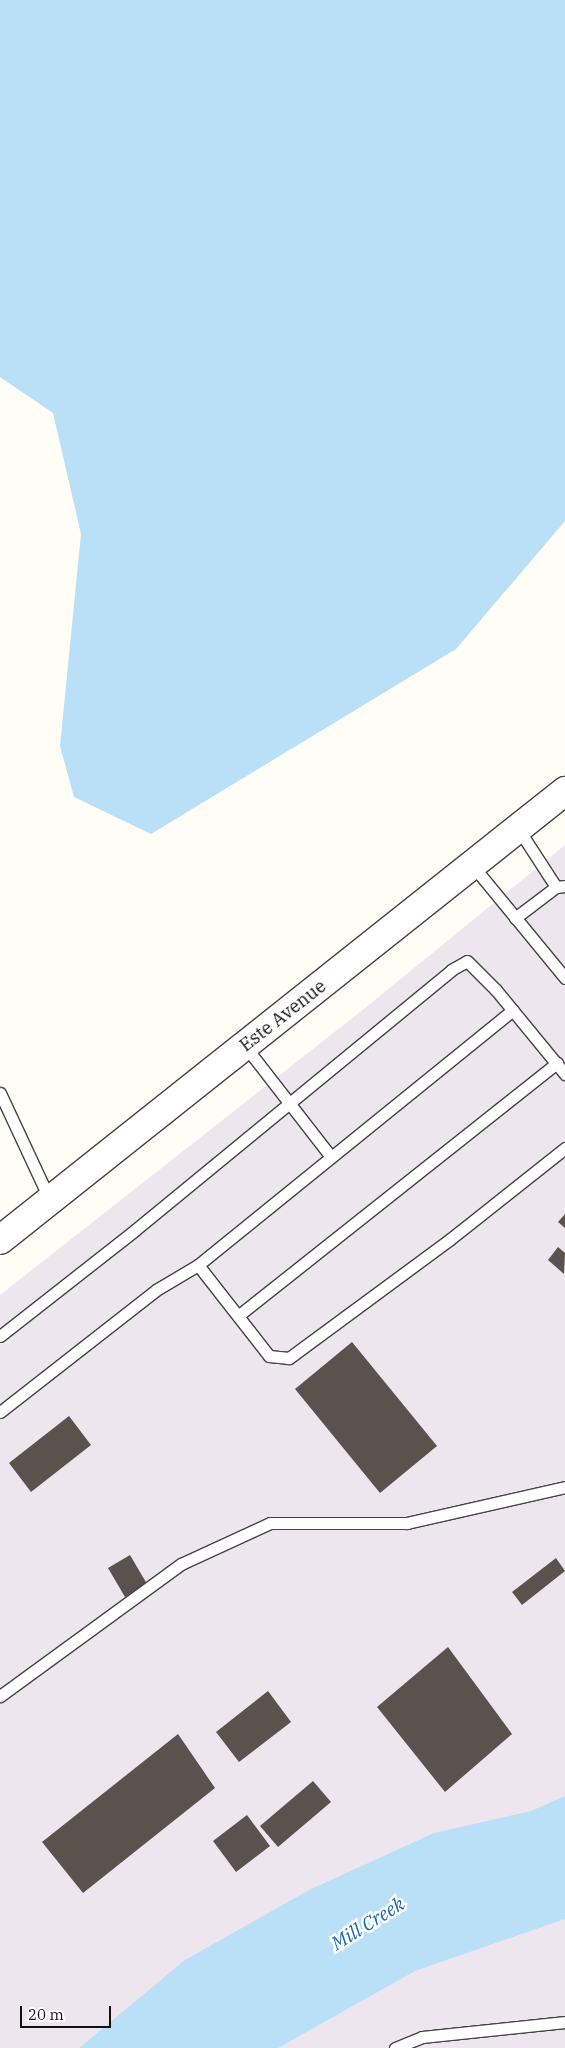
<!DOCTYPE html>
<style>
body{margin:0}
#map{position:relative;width:565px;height:2048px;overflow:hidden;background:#fffdf5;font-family:"IBM Plex Serif",serif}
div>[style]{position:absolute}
.industrial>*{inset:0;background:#eee6ef}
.water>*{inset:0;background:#b9e0f7}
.building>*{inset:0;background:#5a524d}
.roads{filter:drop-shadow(1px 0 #444) drop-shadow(-1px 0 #444) drop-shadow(0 1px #444) drop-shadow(0 -1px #444)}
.service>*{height:11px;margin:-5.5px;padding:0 5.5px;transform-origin:5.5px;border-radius:5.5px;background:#fff}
.tertiary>*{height:28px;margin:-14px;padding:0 14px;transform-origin:14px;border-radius:14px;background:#fff}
span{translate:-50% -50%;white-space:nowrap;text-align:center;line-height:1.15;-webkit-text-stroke:5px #fff;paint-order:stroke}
.street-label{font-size:18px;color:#111}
.water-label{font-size:19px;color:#1768a6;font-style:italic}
.scale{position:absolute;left:20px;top:2006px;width:91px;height:22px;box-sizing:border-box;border:2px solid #111;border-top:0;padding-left:6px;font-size:15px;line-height:18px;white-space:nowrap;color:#111;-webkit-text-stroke:4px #fff;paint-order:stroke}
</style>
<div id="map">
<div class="industrial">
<i style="clip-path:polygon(565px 845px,565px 2048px,0 2048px,0 1295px,365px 1008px)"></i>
</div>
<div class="water">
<i style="clip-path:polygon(0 0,565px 0,565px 521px,456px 649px,151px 834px,74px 797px,60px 746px,81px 534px,53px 413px,0 377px)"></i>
<i style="clip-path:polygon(565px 1796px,565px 1919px,415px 1971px,278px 2048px,79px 2048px,185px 1960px,309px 1890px,434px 1833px,531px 1811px)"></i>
</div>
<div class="building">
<i style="clip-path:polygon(565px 1214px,565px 1228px,558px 1222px)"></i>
<i style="clip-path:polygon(558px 1247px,565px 1253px,564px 1274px,548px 1260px)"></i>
<i style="clip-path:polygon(352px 1342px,437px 1446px,380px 1493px,295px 1389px)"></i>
<i style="clip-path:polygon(69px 1416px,91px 1445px,31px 1492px,9px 1463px)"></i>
<i style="clip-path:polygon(130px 1555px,147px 1584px,125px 1597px,108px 1568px)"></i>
<i style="clip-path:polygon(556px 1558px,565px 1571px,522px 1605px,512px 1592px)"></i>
<i style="clip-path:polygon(448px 1647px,512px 1734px,445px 1792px,377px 1707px)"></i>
<i style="clip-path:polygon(268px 1691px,291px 1722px,239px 1762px,216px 1732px)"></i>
<i style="clip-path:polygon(178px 1734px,215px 1788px,83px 1893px,42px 1842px)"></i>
<i style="clip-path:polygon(313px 1781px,331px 1802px,278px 1847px,260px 1826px)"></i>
<i style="clip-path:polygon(247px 1815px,270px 1846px,236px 1872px,213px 1841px)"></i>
</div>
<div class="roads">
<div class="service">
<i style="left:519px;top:830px;width:68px;rotate:57deg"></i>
<i style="left:473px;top:866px;width:145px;rotate:50.6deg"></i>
<i style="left:515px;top:918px;width:51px;rotate:-37.1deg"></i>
<i style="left:556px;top:887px;width:9px;rotate:-6deg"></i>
<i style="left:245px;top:1046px;width:140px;rotate:52.2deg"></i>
<i style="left:0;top:1093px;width:118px;rotate:65deg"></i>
<i style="left:198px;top:1265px;width:405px;rotate:-39deg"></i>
<i style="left:239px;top:1315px;width:406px;rotate:-38.4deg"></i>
<i style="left:0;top:1336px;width:172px;rotate:-38.1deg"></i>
<i style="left:135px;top:1230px;width:409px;rotate:-39.4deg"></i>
<i style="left:451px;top:970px;width:18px;rotate:-29deg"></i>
<i style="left:467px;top:961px;width:41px;rotate:45deg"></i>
<i style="left:496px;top:990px;width:109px;rotate:50.6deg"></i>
<i style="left:0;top:1412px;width:198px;rotate:-38deg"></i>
<i style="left:156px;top:1290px;width:49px;rotate:-30.8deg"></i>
<i style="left:198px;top:1265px;width:115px;rotate:52deg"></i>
<i style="left:269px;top:1356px;width:20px;rotate:6deg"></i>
<i style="left:289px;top:1358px;width:199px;rotate:-36.4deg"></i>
<i style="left:449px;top:1240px;width:148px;rotate:-38.4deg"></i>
<i style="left:0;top:1696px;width:224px;rotate:-36.1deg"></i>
<i style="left:181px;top:1564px;width:98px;rotate:-24.7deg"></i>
<i style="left:270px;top:1523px;width:137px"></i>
<i style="left:407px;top:1523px;width:162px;rotate:-12.8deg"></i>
<i style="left:395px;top:2048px;width:29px;rotate:-22deg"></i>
<i style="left:422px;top:2037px;width:144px;rotate:-6deg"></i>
</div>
<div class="tertiary">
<i style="left:0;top:1240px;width:722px;rotate:-38.47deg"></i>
</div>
</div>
<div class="street-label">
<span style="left:283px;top:1016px;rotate:-38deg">Este Avenue</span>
</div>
<div class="water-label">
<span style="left:368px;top:1924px;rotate:-32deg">Mill Creek</span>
</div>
<div class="scale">20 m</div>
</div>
